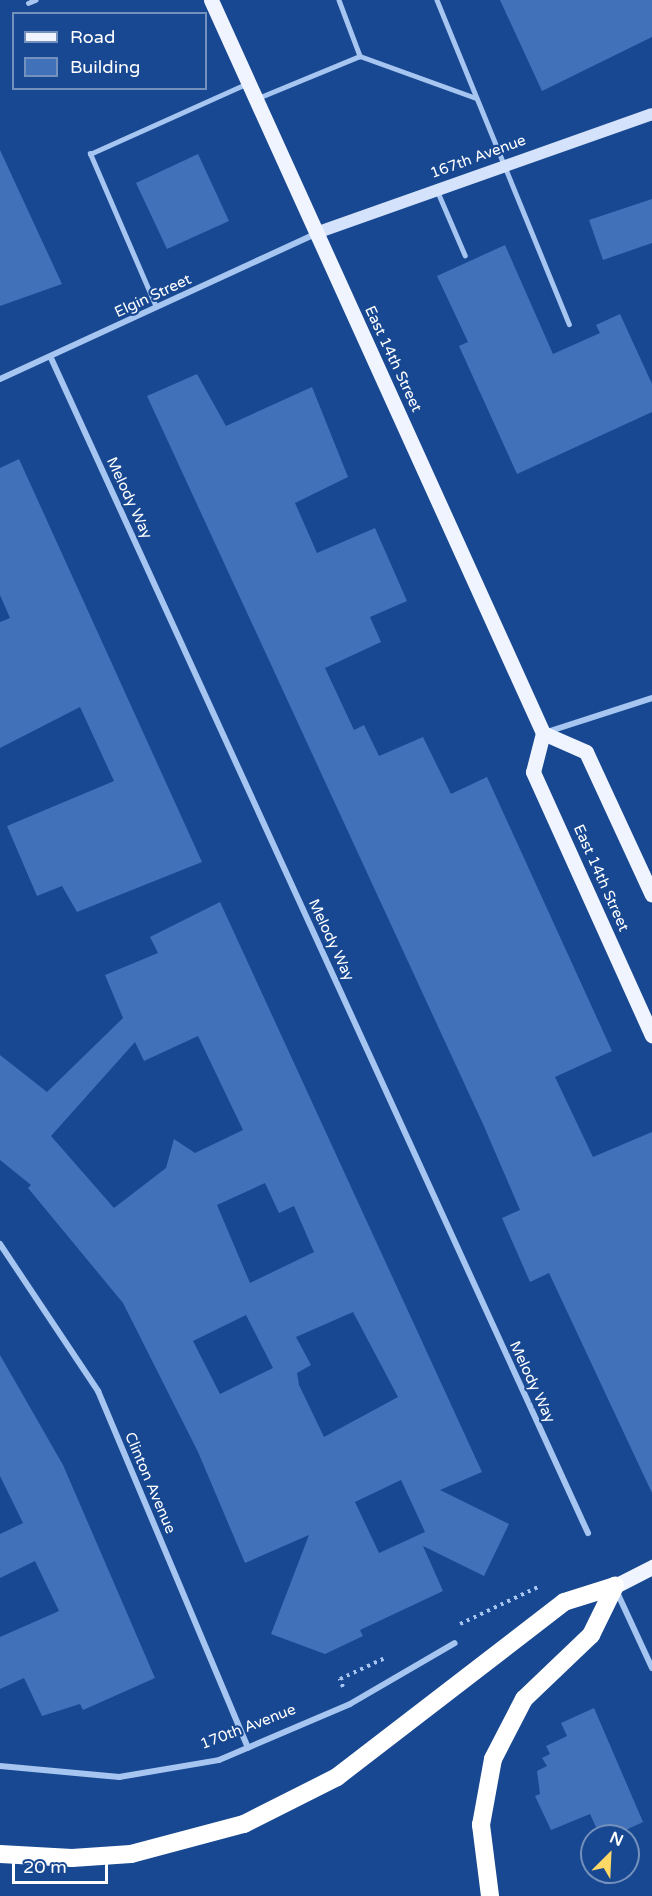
<!DOCTYPE html>
<style>
body{margin:0}
#map{position:relative;width:652px;height:1896px;overflow:hidden;background:#184891;font-family:"Varela Round",sans-serif}
div>[style]{position:absolute}
.building>*{inset:0;background:#4071b9}
.path>*{height:4px;margin-top:-2px;transform-origin:0;background:repeating-linear-gradient(90deg,#a6c5f0 0 3px,transparent 0 7.5px)}
.lane>*{height:4.5px;margin:-2.25px;padding:0 2.25px;transform-origin:2.25px;border-radius:2.25px;background:#a6c5f0}
.street>*{height:6px;margin:-3px;padding:0 3px;transform-origin:3px;border-radius:3px;background:#a6c5f0}
.secondary>*{height:12px;margin:-6px;padding:0 6px;transform-origin:6px;border-radius:6px;background:#d4e3fb}
.primary>*{height:15px;margin:-7.5px;padding:0 7.5px;transform-origin:7.5px;border-radius:7.5px;background:#eff4ff}
.highway>*{height:18px;margin:-9px;padding:0 9px;transform-origin:9px;border-radius:9px;background:#fff}
span{translate:-50% -50%;white-space:nowrap;text-align:center;line-height:1.15;-webkit-text-stroke:4.5px #184891;paint-order:stroke}
.street-label{font-size:15px;color:#fff}
.legend{position:absolute;left:12px;top:12px;width:195px;height:78px;box-sizing:border-box;background:#184891;border:2px solid #7491bd;margin:0;padding:8px 10px;list-style:none;font-size:18px;color:#fff}
.legend li{display:flex;align-items:center;gap:12px;height:30px}
.legend b{width:30px;border:2px solid #7491bd}
.north{position:absolute;left:580px;top:1824px;width:60px;height:60px;box-sizing:border-box;background:#184891;border:2px solid #7491bd;border-radius:50%;rotate:24deg;font-size:16px;font-weight:700;line-height:24px;text-align:center;color:#fff}
.north::after{content:'';display:block;margin:auto;width:21px;height:27px;background:#ffd865;clip-path:polygon(50% 0,100% 100%,50% 72%,0 100%)}
.scale{position:absolute;left:12px;top:1857px;width:96px;height:27px;box-sizing:border-box;border:3px solid #fff;border-top:0;padding-left:8px;font-size:18px;line-height:21px;white-space:nowrap;color:#fff;-webkit-text-stroke:4px #184891;paint-order:stroke}
</style>
<div id="map">
<div class="building">
<i style="clip-path:polygon(500px 0,652px 0,652px 37px,542px 91px)"></i>
<i style="clip-path:polygon(0 150px,62px 284px,0 306px)"></i>
<i style="clip-path:polygon(198px 154px,229px 221px,167px 249px,136px 183px)"></i>
<i style="clip-path:polygon(652px 199px,652px 243px,603px 260px,589px 220px)"></i>
<i style="clip-path:polygon(505px 245px,553px 354px,600px 333px,596px 325px,620px 314px,652px 384px,652px 412px,517px 474px,459px 346px,468px 342px,437px 276px)"></i>
<i style="clip-path:polygon(197px 374px,226px 426px,312px 387px,348px 477px,295px 503px,317px 553px,375px 528px,407px 601px,370px 617px,381px 642px,325px 668px,354px 730px,364px 725px,379px 756px,423px 737px,451px 794px,487px 777px,612px 1051px,555px 1077px,593px 1157px,652px 1132px,652px 1493px,549px 1273px,530px 1282px,502px 1218px,520px 1210px,483px 1124px,147px 396px)"></i>
<i style="clip-path:polygon(19px 459px,202px 862px,77px 912px,62px 886px,37px 896px,7px 826px,114px 781px,80px 707px,0 748px,0 622px,10px 618px,0 595px,0 468px)"></i>
<i style="clip-path:polygon(evenodd,220px 902px,482px 1472px,440px 1490px,509px 1524px,484px 1576px,423px 1546px,443px 1591px,360px 1630px,363px 1636px,325px 1654px,271px 1634px,309px 1535px,245px 1563px,198px 1452px,123px 1303px,28px 1188px,31px 1185px,0 1160px,0 1055px,47px 1092px,123px 1018px,105px 975px,158px 953px,150px 937px,220px 902px,198px 1036px,243px 1130px,195px 1153px,174px 1139px,166px 1168px,114px 1208px,51px 1136px,135px 1042px,144px 1061px,198px 1036px,220px 902px,265px 1183px,279px 1213px,294px 1206px,314px 1252px,250px 1283px,217px 1205px,265px 1183px,220px 902px,353px 1312px,398px 1397px,324px 1437px,299px 1385px,297px 1373px,311px 1365px,296px 1337px,353px 1312px,220px 902px,246px 1315px,273px 1368px,220px 1394px,193px 1341px,246px 1315px,220px 902px,401px 1480px,425px 1532px,379px 1553px,355px 1502px,401px 1480px)"></i>
<i style="clip-path:polygon(0 1355px,63px 1465px,155px 1678px,83px 1710px,80px 1704px,42px 1716px,24px 1678px,0 1689px,0 1637px,59px 1611px,35px 1561px,0 1578px,0 1534px,23px 1523px,0 1476px)"></i>
<i style="clip-path:polygon(594px 1708px,643px 1822px,613px 1836px,600px 1836px,590px 1814px,551px 1830px,535px 1796px,540px 1794px,537px 1771px,547px 1766px,542px 1758px,550px 1754px,546px 1746px,567px 1736px,561px 1723px)"></i>
</div>
<div class="path">
<i style="left:460px;top:1624px;width:89px;rotate:-25.4deg"></i>
<i style="left:343px;top:1687px;width:9px;rotate:-111deg"></i>
<i style="left:340px;top:1679px;width:50px;rotate:-25deg"></i>
</div>
<div class="lane">
<i style="left:339px;top:0;width:60px;rotate:69.4deg"></i>
<i style="left:437px;top:0;width:350px;rotate:67.8deg"></i>
<i style="left:28px;top:3px;width:8px;rotate:-23deg"></i>
<i style="left:258px;top:98px;width:110px;rotate:-22.4deg"></i>
<i style="left:360px;top:56px;width:123px;rotate:19.9deg"></i>
<i style="left:437px;top:190px;width:71px;rotate:66.7deg"></i>
<i style="left:156px;top:307px;width:167px;rotate:-113.3deg"></i>
<i style="left:90px;top:154px;width:171px;rotate:-24.2deg"></i>
</div>
<div class="street">
<i style="left:51px;top:358px;width:1292px;rotate:65.44deg"></i>
<i style="left:0;top:379px;width:347px;rotate:-24.7deg"></i>
<i style="left:547px;top:732px;width:110px;rotate:-17.9deg"></i>
<i style="left:0;top:1244px;width:177px;rotate:56.3deg"></i>
<i style="left:98px;top:1391px;width:387px;rotate:67.2deg"></i>
<i style="left:616px;top:1590px;width:86px;rotate:65.2deg"></i>
<i style="left:0;top:1766px;width:120px;rotate:5.3deg"></i>
<i style="left:119px;top:1777px;width:101px;rotate:-9.6deg"></i>
<i style="left:219px;top:1760px;width:142px;rotate:-23.1deg"></i>
<i style="left:350px;top:1704px;width:121px;rotate:-30.2deg"></i>
</div>
<div class="secondary">
<i style="left:316px;top:233px;width:356px;rotate:-19.5deg"></i>
</div>
<div class="primary">
<i style="left:211px;top:0;width:805px;rotate:65.63deg"></i>
<i style="left:543px;top:733px;width:40px;rotate:104.4deg"></i>
<i style="left:533px;top:772px;width:289px;rotate:65.7deg"></i>
<i style="left:543px;top:733px;width:47px;rotate:23.8deg"></i>
<i style="left:586px;top:752px;width:157px;rotate:65.2deg"></i>
<i style="left:615px;top:1586px;width:42px;rotate:-27.2deg"></i>
</div>
<div class="highway">
<i style="left:0;top:1854px;width:72px;rotate:3.2deg"></i>
<i style="left:72px;top:1858px;width:59px;rotate:-3.9deg"></i>
<i style="left:131px;top:1854px;width:117px;rotate:-14.9deg"></i>
<i style="left:244px;top:1824px;width:104px;rotate:-26.8deg"></i>
<i style="left:337px;top:1777px;width:287px;rotate:-37.6deg"></i>
<i style="left:564px;top:1602px;width:53px;rotate:-17.4deg"></i>
<i style="left:490px;top:1896px;width:72px;rotate:-97.2deg"></i>
<i style="left:481px;top:1825px;width:67px;rotate:-79.7deg"></i>
<i style="left:493px;top:1759px;width:68px;rotate:-62.7deg"></i>
<i style="left:524px;top:1699px;width:93px;rotate:-43.7deg"></i>
<i style="left:591px;top:1635px;width:55px;rotate:-63.9deg"></i>
</div>
<div class="street-label">
<span style="left:478px;top:157px;rotate:-20deg">167th Avenue</span>
<span style="left:153px;top:296px;rotate:-25deg">Elgin Street</span>
<span style="left:393px;top:359px;rotate:65deg">East 14th Street</span>
<span style="left:129px;top:498px;rotate:65deg">Melody Way</span>
<span style="left:601px;top:878px;rotate:66deg">East 14th Street</span>
<span style="left:331px;top:940px;rotate:65deg">Melody Way</span>
<span style="left:532px;top:1382px;rotate:65deg">Melody Way</span>
<span style="left:150px;top:1483px;rotate:67deg">Clinton Avenue</span>
<span style="left:248px;top:1727px;rotate:-21deg">170th Avenue</span>
</div>
<ul class="legend">
<li><b style="height:8px;background:#eff4ff"></b>Road</li>
<li><b style="height:16px;background:#4071b9"></b>Building</li>
</ul>
<div class="north">N</div>
<div class="scale">20 m</div>
</div>
